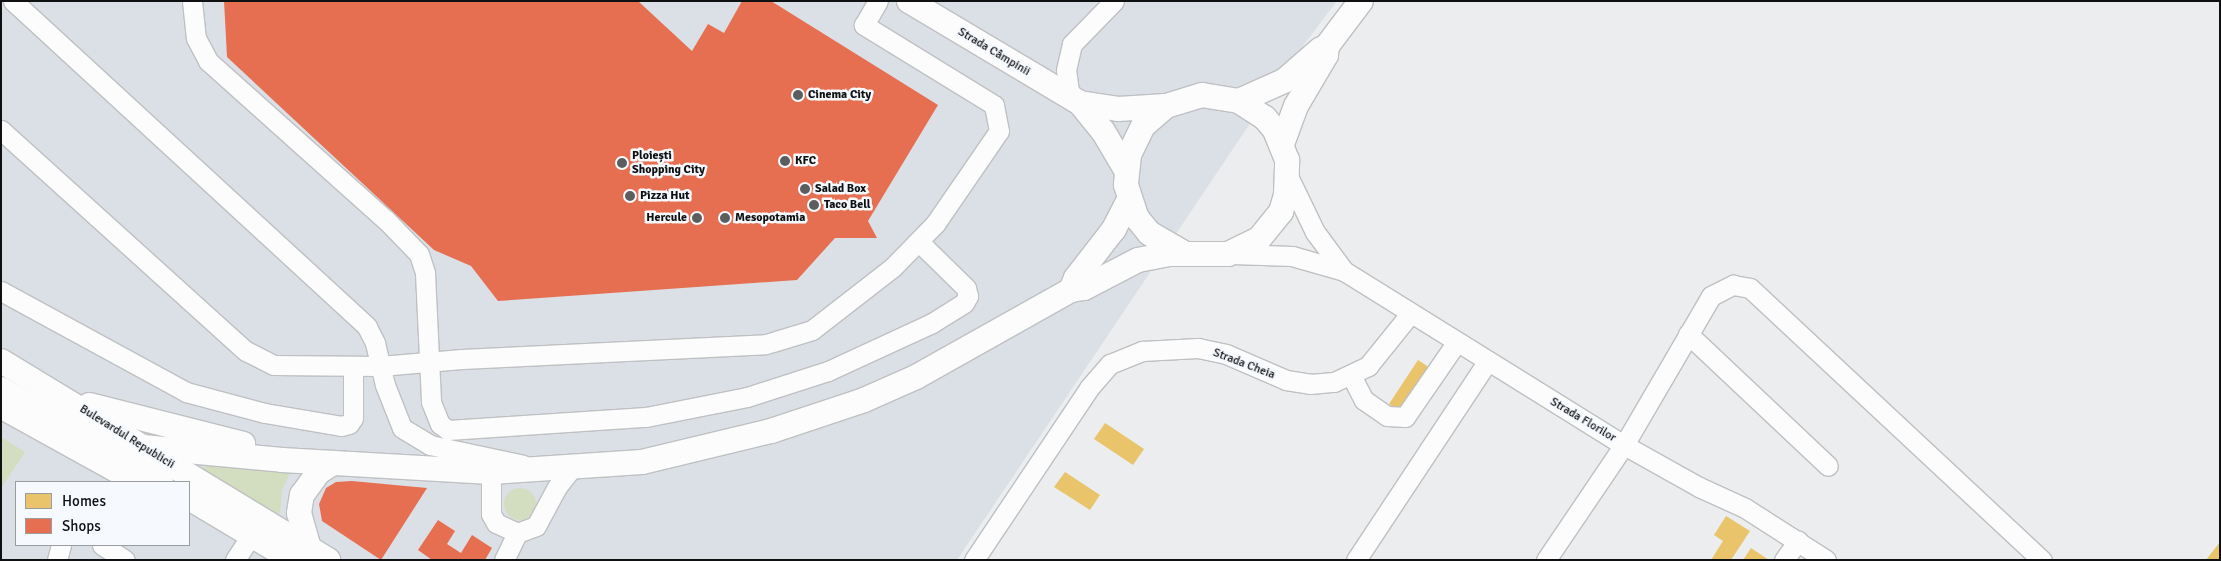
<!DOCTYPE html>
<meta charset="utf-8">
<style>
body{margin:0}
#map{position:relative;width:2221px;height:561px;overflow:hidden;background:#ebedef;font-family:Signika,sans-serif}
div>[style]{position:absolute}
.built>*{inset:0;background:#dbe0e7}
.green>*{inset:0;background:#d3ddbf}
.round{border-radius:50%}
.homes>*{inset:0;background:#e9c46a}
.shops>*{inset:0;background:#e76f51}
.roads{filter:drop-shadow(1px 0 #bfc0c2) drop-shadow(-1px 0 #bfc0c2) drop-shadow(0 1px #bfc0c2) drop-shadow(0 -1px #bfc0c2)}
.minor>*{height:19px;margin:-9.5px;padding:0 9.5px;transform-origin:9.5px;border-radius:9.5px;background:#fcfcfd}
.major>*{height:24px;margin:-12px;padding:0 12px;transform-origin:12px;border-radius:12px;background:#fcfcfd}
.dots>*{width:14px;height:14px;translate:-50% -50%;box-sizing:border-box;border:2px solid #f6faff;border-radius:50%}
span{translate:-50% -50%;white-space:nowrap;text-align:center;line-height:1.15;-webkit-text-stroke:5px #f6faff;paint-order:stroke}
.street-label{font-size:12px;color:#0f1012}
.poi-label{font-size:12px;color:#0f1012;font-weight:700}
.left{translate:0 -50%;text-align:left}
.right{translate:-100% -50%;text-align:right}
.frame{position:absolute;inset:0;border:2px solid #0f1012;pointer-events:none}
.legend{position:absolute;left:15px;top:481px;width:175px;height:65px;box-sizing:border-box;background:#f6faff;border:1px solid #9a9ca0;margin:0;padding:6px 9px;list-style:none;font-size:15px;color:#0f1012}
.legend li{display:flex;align-items:center;gap:10px;height:25px}
.legend b{width:25px;border:1px solid #9a9ca0}
</style>
<div id="map">
<div class="built">
<i style="clip-path:polygon(evenodd,1px 1px,1337px 1px,1294px 58px,957px 560px,1px 560px,1px 1px,16px 482px,189px 482px,189px 545px,16px 545px,16px 482px)"></i>
</div>
<div class="green">
<i style="clip-path:polygon(1px 437px,25px 452px,2px 487px,1px 487px)"></i>
<i style="clip-path:polygon(208px 464px,291px 471px,282px 490px,280px 513px,271px 513px,206px 475px,203px 469px)"></i>
<i class="round" style="left:504px;top:488px;width:32px;height:32px"></i>
</div>
<div class="homes">
<i style="clip-path:polygon(1418px 360px,1430px 368px,1401px 412px,1389px 404px)"></i>
<i style="clip-path:polygon(1105px 423px,1144px 449px,1133px 465px,1094px 439px)"></i>
<i style="clip-path:polygon(1065px 472px,1100px 495px,1090px 510px,1054px 487px)"></i>
<i style="clip-path:polygon(1726px 516px,1750px 531px,1731px 560px,1711px 560px,1723px 541px,1714px 535px)"></i>
<i style="clip-path:polygon(2220px 542px,2220px 560px,2206px 560px)"></i>
<i style="clip-path:polygon(1751px 548px,1769px 560px,1743px 560px)"></i>
</div>
<div class="shops">
<i style="clip-path:polygon(224px 1px,638px 1px,692px 51px,708px 24px,724px 33px,742px 1px,771px 1px,938px 105px,868px 221px,877px 238px,835px 238px,797px 280px,498px 301px,471px 266px,434px 250px,227px 57px)"></i>
<i style="clip-path:polygon(352px 481px,427px 488px,381px 560px,322px 521px,319px 504px,326px 488px,336px 482px)"></i>
<i style="clip-path:polygon(438px 520px,455px 531px,447px 544px,461px 553px,472px 535px,492px 548px,485px 560px,432px 560px,418px 550px)"></i>
</div>
<div class="roads">
<div class="minor">
<i style="left:13px;top:1px;width:481px;rotate:42.6deg"></i>
<i style="left:367px;top:327px;width:18px;rotate:63deg"></i>
<i style="left:375px;top:343px;width:43px;rotate:76.6deg"></i>
<i style="left:385px;top:385px;width:46px;rotate:68.4deg"></i>
<i style="left:402px;top:428px;width:33px;rotate:31deg"></i>
<i style="left:430px;top:445px;width:95px;rotate:12.1deg"></i>
<i style="left:192px;top:1px;width:37px;rotate:84deg"></i>
<i style="left:196px;top:38px;width:26px;rotate:62deg"></i>
<i style="left:208px;top:61px;width:239px;rotate:41.8deg"></i>
<i style="left:386px;top:220px;width:47px;rotate:45.9deg"></i>
<i style="left:419px;top:254px;width:20px;rotate:72deg"></i>
<i style="left:425px;top:273px;width:129px;rotate:87.3deg"></i>
<i style="left:431px;top:402px;width:24px;rotate:68deg"></i>
<i style="left:440px;top:424px;width:10px;rotate:37deg"></i>
<i style="left:448px;top:430px;width:198px;rotate:-3.8deg"></i>
<i style="left:646px;top:417px;width:103px;rotate:-11.2deg"></i>
<i style="left:747px;top:397px;width:85px;rotate:-17.8deg"></i>
<i style="left:828px;top:371px;width:115px;rotate:-24.8deg"></i>
<i style="left:932px;top:323px;width:38px;rotate:-32deg"></i>
<i style="left:964px;top:303px;width:8px;rotate:-60deg"></i>
<i style="left:968px;top:296px;width:8px;rotate:-104deg"></i>
<i style="left:966px;top:288px;width:66px;rotate:-135.6deg"></i>
<i style="left:1070px;top:98px;width:28px;rotate:-98deg"></i>
<i style="left:1066px;top:70px;width:27px;rotate:-77deg"></i>
<i style="left:1072px;top:44px;width:60px;rotate:-45.7deg"></i>
<i style="left:1px;top:130px;width:330px;rotate:42.1deg"></i>
<i style="left:246px;top:351px;width:31px;rotate:27deg"></i>
<i style="left:274px;top:365px;width:106px;rotate:0.5deg"></i>
<i style="left:380px;top:366px;width:82px;rotate:-4.9deg"></i>
<i style="left:462px;top:359px;width:304px;rotate:-2.8deg"></i>
<i style="left:766px;top:344px;width:48px;rotate:-16.9deg"></i>
<i style="left:812px;top:330px;width:101px;rotate:-37.8deg"></i>
<i style="left:892px;top:268px;width:62px;rotate:-45.7deg"></i>
<i style="left:935px;top:224px;width:113px;rotate:-55.5deg"></i>
<i style="left:999px;top:131px;width:26px;rotate:-101deg"></i>
<i style="left:994px;top:105px;width:153px;rotate:-148.4deg"></i>
<i style="left:864px;top:25px;width:28px;rotate:-60deg"></i>
<i style="left:1289px;top:178px;width:60px;rotate:64.3deg"></i>
<i style="left:1315px;top:232px;width:49px;rotate:53.4deg"></i>
<i style="left:1232px;top:254px;width:60px;rotate:1.9deg"></i>
<i style="left:1292px;top:256px;width:54px;rotate:16.1deg"></i>
<i style="left:1344px;top:271px;width:330px;rotate:31.9deg"></i>
<i style="left:1624px;top:445px;width:86px;rotate:29.2deg"></i>
<i style="left:1699px;top:487px;width:51px;rotate:24.5deg"></i>
<i style="left:1745px;top:508px;width:96px;rotate:32.7deg"></i>
<i style="left:1px;top:291px;width:211px;rotate:28.6deg"></i>
<i style="left:186px;top:392px;width:82px;rotate:14.9deg"></i>
<i style="left:265px;top:413px;width:77px;rotate:9.7deg"></i>
<i style="left:341px;top:426px;width:8px;rotate:-14deg"></i>
<i style="left:349px;top:424px;width:7px;rotate:-56deg"></i>
<i style="left:353px;top:418px;width:51px;rotate:-90deg"></i>
<i style="left:1688px;top:334px;width:192px;rotate:43.3deg"></i>
<i style="left:1351px;top:375px;width:28px;rotate:63deg"></i>
<i style="left:1364px;top:400px;width:28px;rotate:35deg"></i>
<i style="left:1387px;top:416px;width:18px;rotate:3deg"></i>
<i style="left:1405px;top:417px;width:90px;rotate:-55.4deg"></i>
<i style="left:1px;top:409px;width:143px;rotate:28.9deg"></i>
<i style="left:126px;top:478px;width:33px;rotate:7deg"></i>
<i style="left:491px;top:472px;width:42px;rotate:90deg"></i>
<i style="left:491px;top:514px;width:10px;rotate:61deg"></i>
<i style="left:496px;top:523px;width:23px;rotate:25deg"></i>
<i style="left:517px;top:533px;width:20px;rotate:-20deg"></i>
<i style="left:536px;top:526px;width:44px;rotate:-61.7deg"></i>
<i style="left:557px;top:487px;width:23px;rotate:-52deg"></i>
<i style="left:102px;top:545px;width:27px;rotate:33deg"></i>
<i style="left:57px;top:560px;width:16px;rotate:-75deg"></i>
<i style="left:235px;top:560px;width:30px;rotate:-57deg"></i>
<i style="left:504px;top:560px;width:30px;rotate:-64deg"></i>
<i style="left:974px;top:560px;width:207px;rotate:-56.2deg"></i>
<i style="left:1089px;top:388px;width:32px;rotate:-49deg"></i>
<i style="left:1110px;top:364px;width:35px;rotate:-22deg"></i>
<i style="left:1142px;top:351px;width:56px;rotate:-3.1deg"></i>
<i style="left:1198px;top:348px;width:29px;rotate:12deg"></i>
<i style="left:1226px;top:354px;width:65px;rotate:23.4deg"></i>
<i style="left:1286px;top:380px;width:24px;rotate:9deg"></i>
<i style="left:1310px;top:384px;width:24px;rotate:-5deg"></i>
<i style="left:1334px;top:382px;width:38px;rotate:-25deg"></i>
<i style="left:1368px;top:366px;width:67px;rotate:-51.1deg"></i>
<i style="left:1356px;top:560px;width:237px;rotate:-56.5deg"></i>
<i style="left:1546px;top:560px;width:139px;rotate:-55.9deg"></i>
<i style="left:1624px;top:445px;width:173px;rotate:-59.7deg"></i>
<i style="left:1711px;top:296px;width:25px;rotate:-27deg"></i>
<i style="left:1733px;top:285px;width:17px;rotate:10deg"></i>
<i style="left:1750px;top:288px;width:399px;rotate:43deg"></i>
<i style="left:1784px;top:560px;width:24px;rotate:-54deg"></i>
</div>
<div class="major">
<i style="left:909px;top:1px;width:199px;rotate:30.8deg"></i>
<i style="left:1080px;top:103px;width:36px;rotate:51deg"></i>
<i style="left:1103px;top:131px;width:45px;rotate:59.5deg"></i>
<i style="left:1239px;top:101px;width:49px;rotate:-24deg"></i>
<i style="left:1284px;top:81px;width:49px;rotate:-40.9deg"></i>
<i style="left:1080px;top:103px;width:38px;rotate:9deg"></i>
<i style="left:1118px;top:109px;width:48px;rotate:-3.6deg"></i>
<i style="left:1282px;top:144px;width:40px;rotate:-69.8deg"></i>
<i style="left:1296px;top:106px;width:59px;rotate:-59.5deg"></i>
<i style="left:1326px;top:55px;width:9px;rotate:-84deg"></i>
<i style="left:1327px;top:46px;width:56px;rotate:-52.9deg"></i>
<i style="left:1071px;top:290px;width:13px;rotate:-67deg"></i>
<i style="left:1076px;top:278px;width:62px;rotate:-52.2deg"></i>
<i style="left:1114px;top:229px;width:33px;rotate:-63deg"></i>
<i style="left:1px;top:361px;width:383px;rotate:31.3deg"></i>
<i style="left:1px;top:389px;width:185px;rotate:30.2deg"></i>
<i style="left:89px;top:405px;width:159px;rotate:14.2deg"></i>
<i style="left:89px;top:442px;width:194px;rotate:5.3deg"></i>
<i style="left:282px;top:460px;width:209px;rotate:3.3deg"></i>
<i style="left:491px;top:472px;width:151px;rotate:-3.8deg"></i>
<i style="left:642px;top:462px;width:133px;rotate:-13.5deg"></i>
<i style="left:771px;top:431px;width:98px;rotate:-18.4deg"></i>
<i style="left:864px;top:400px;width:57px;rotate:-23.9deg"></i>
<i style="left:916px;top:377px;width:178px;rotate:-29.3deg"></i>
<i style="left:1071px;top:290px;width:13px;rotate:-9deg"></i>
<i style="left:1084px;top:288px;width:61px;rotate:-27.4deg"></i>
<i style="left:1138px;top:260px;width:32px;rotate:-11deg"></i>
<i style="left:1169px;top:254px;width:59px"></i>
<i style="left:1228px;top:254px;width:34px;rotate:-26deg"></i>
<i style="left:1259px;top:239px;width:35px;rotate:-51deg"></i>
<i style="left:1281px;top:212px;width:18px;rotate:-74deg"></i>
<i style="left:1286px;top:195px;width:35px;rotate:-88deg"></i>
<i style="left:1287px;top:160px;width:32px;rotate:-112deg"></i>
<i style="left:1275px;top:130px;width:16px;rotate:-130deg"></i>
<i style="left:1265px;top:118px;width:31px;rotate:-147deg"></i>
<i style="left:1239px;top:101px;width:37px;rotate:-171deg"></i>
<i style="left:1202px;top:95px;width:38px;rotate:163deg"></i>
<i style="left:1166px;top:106px;width:30px;rotate:139deg"></i>
<i style="left:1143px;top:126px;width:32px;rotate:116deg"></i>
<i style="left:1129px;top:155px;width:30px;rotate:96deg"></i>
<i style="left:1126px;top:185px;width:35px;rotate:72deg"></i>
<i style="left:1137px;top:218px;width:19px;rotate:51deg"></i>
<i style="left:1149px;top:233px;width:39px;rotate:30deg"></i>
<i style="left:189px;top:498px;width:121px;rotate:30.8deg"></i>
<i style="left:309px;top:548px;width:36px;rotate:-106deg"></i>
<i style="left:299px;top:513px;width:18px;rotate:-81deg"></i>
<i style="left:302px;top:495px;width:29px;rotate:-54deg"></i>
<i style="left:319px;top:472px;width:17px;rotate:-33deg"></i>
</div>
</div>
<div class="dots">
<i style="left:798px;top:95px;background:#5c5d5f"></i>
<i style="left:785px;top:161px;background:#5c5d5f"></i>
<i style="left:622px;top:163px;background:#5c5d5f"></i>
<i style="left:805px;top:189px;background:#5c5d5f"></i>
<i style="left:630px;top:196px;background:#5c5d5f"></i>
<i style="left:814px;top:205px;background:#5c5d5f"></i>
<i style="left:697px;top:218px;background:#5c5d5f"></i>
<i style="left:725px;top:218px;background:#5c5d5f"></i>
</div>
<div class="street-label">
<span style="left:994px;top:52px;rotate:31deg">Strada Câmpinii</span>
<span style="left:1244px;top:364px;rotate:21deg">Strada Cheia</span>
<span style="left:1583px;top:420px;rotate:31deg">Strada Florilor</span>
<span style="left:127px;top:437px;rotate:32deg">Bulevardul Republicii</span>
</div>
<div class="poi-label">
<span class="left" style="left:808px;top:95px">Cinema City</span>
<span class="left" style="left:632px;top:163px">Ploiești<br>Shopping City</span>
<span class="left" style="left:795px;top:161px">KFC</span>
<span class="left" style="left:815px;top:189px">Salad Box</span>
<span class="left" style="left:640px;top:196px">Pizza Hut</span>
<span class="left" style="left:824px;top:205px">Taco Bell</span>
<span class="right" style="left:687px;top:218px">Hercule</span>
<span class="left" style="left:735px;top:218px">Mesopotamia</span>
</div>
<div class="frame"></div>
<ul class="legend">
<li><b style="height:14px;background:#e9c46a"></b>Homes</li>
<li><b style="height:14px;background:#e76f51"></b>Shops</li>
</ul>
</div>
